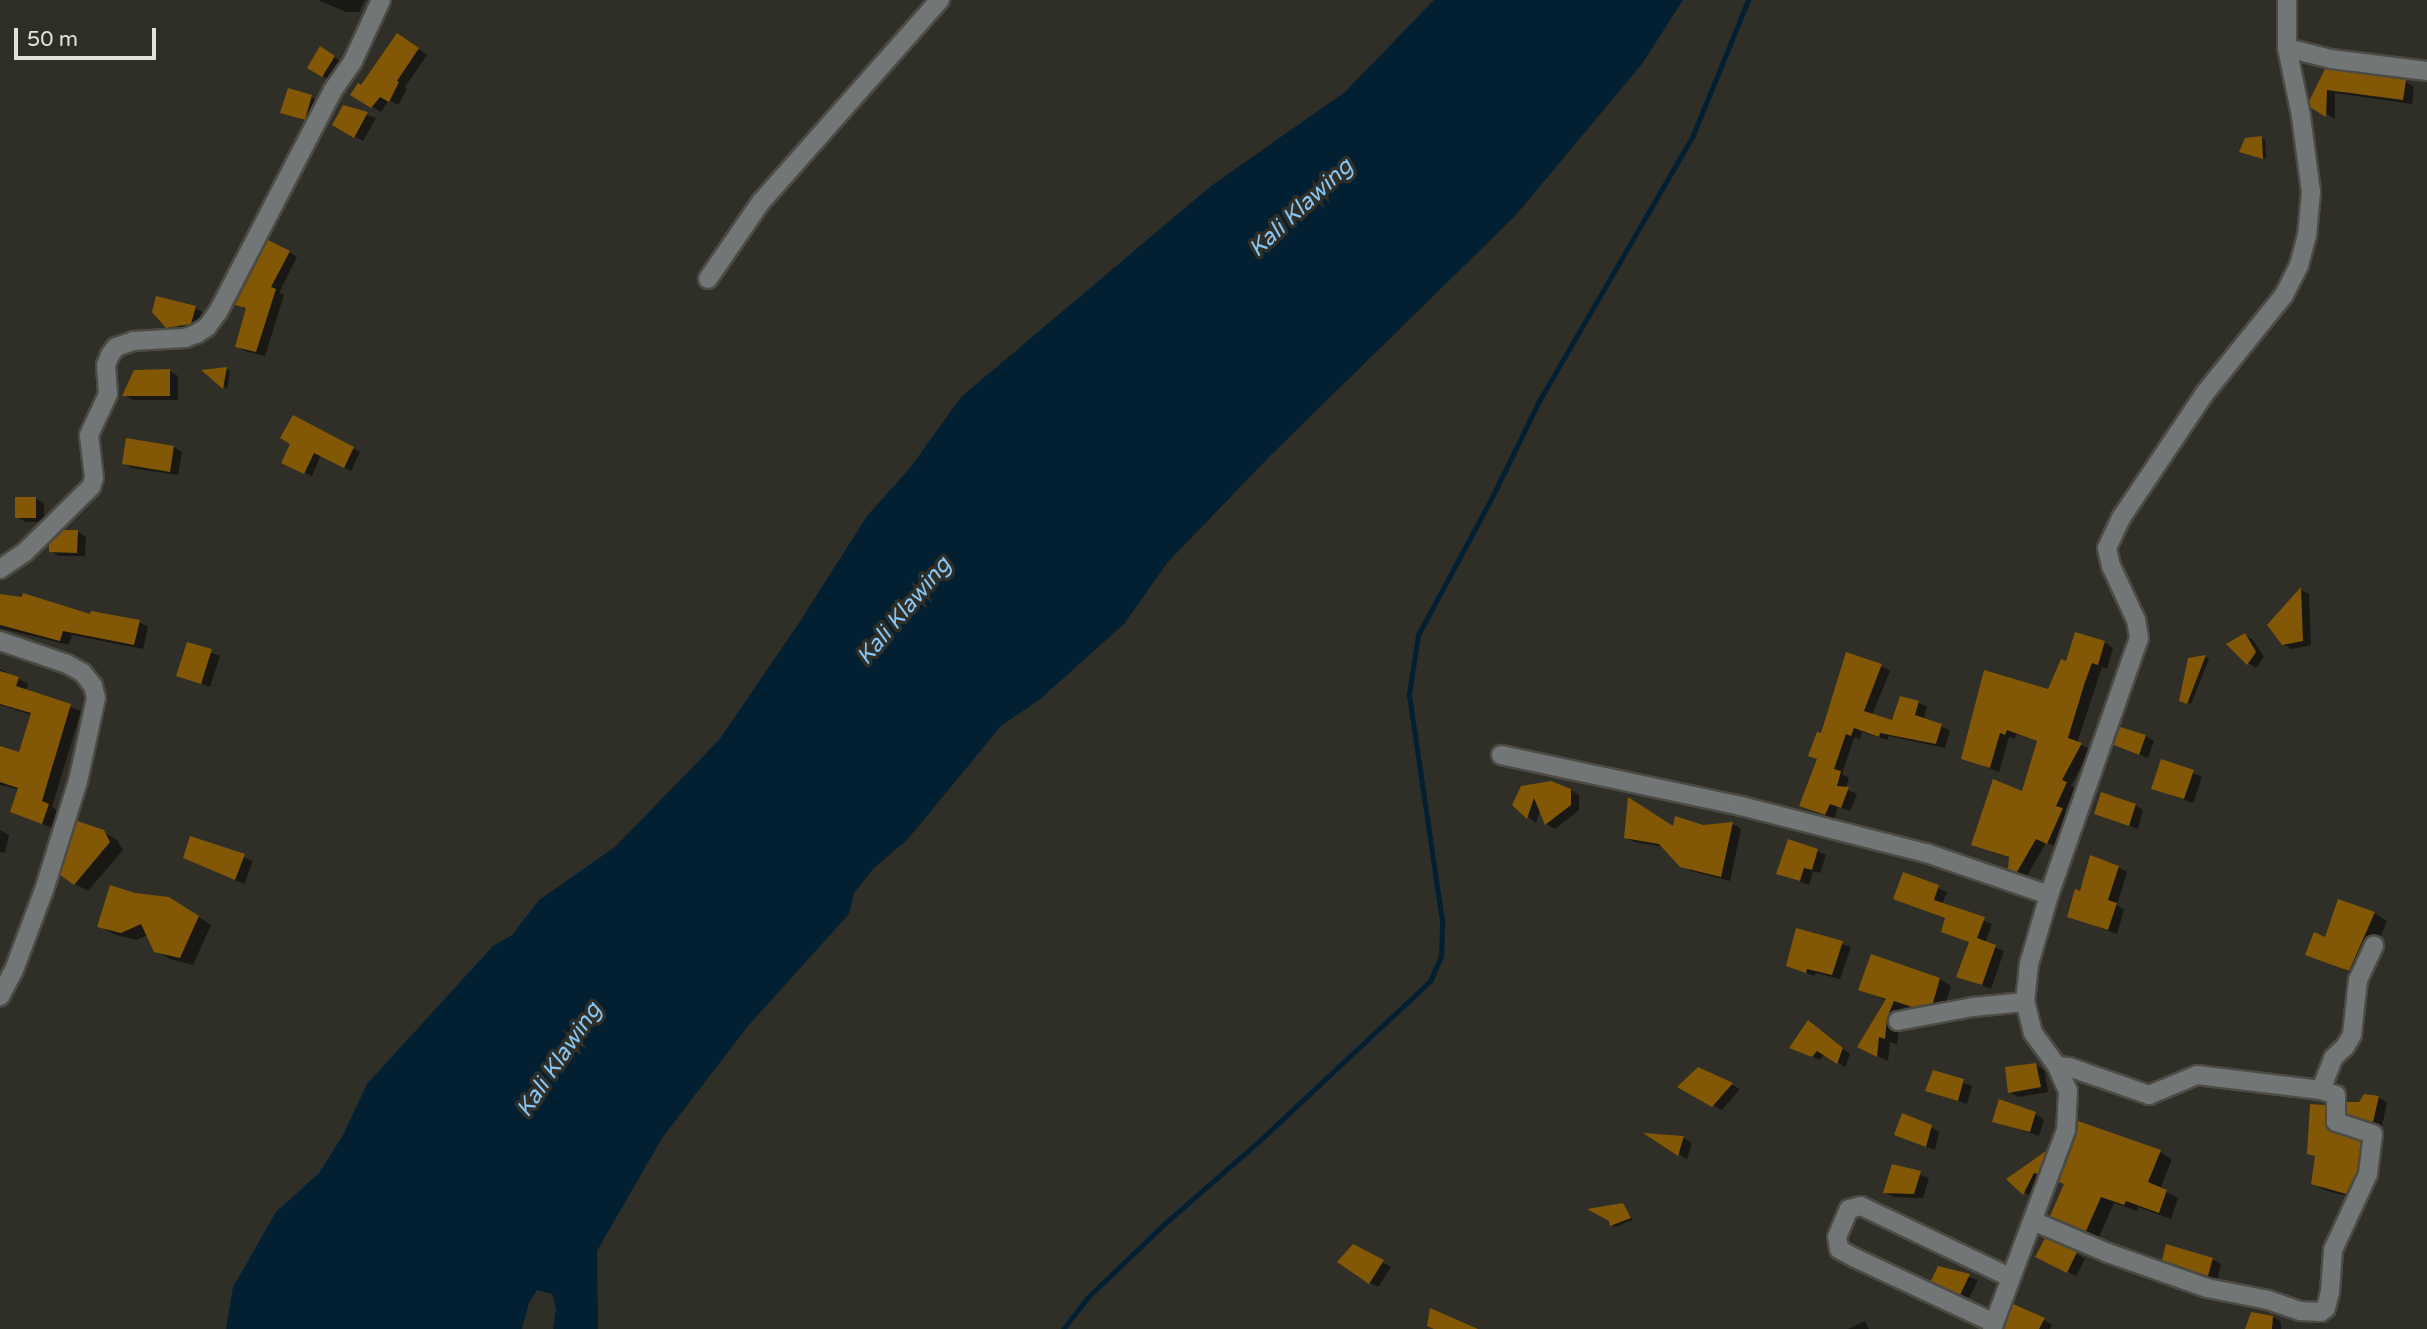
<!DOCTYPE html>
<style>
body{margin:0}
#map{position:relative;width:2427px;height:1329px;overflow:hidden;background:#2f2e27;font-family:"Varela Round",sans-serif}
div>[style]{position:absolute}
.water>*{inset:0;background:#032033}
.shadow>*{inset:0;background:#0007}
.stream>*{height:5px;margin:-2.5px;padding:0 2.5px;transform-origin:2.5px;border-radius:2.5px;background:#032033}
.building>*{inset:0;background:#825806}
.roads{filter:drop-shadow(2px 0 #4c4b44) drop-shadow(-2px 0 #4c4b44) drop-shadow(0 2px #4c4b44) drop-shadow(0 -2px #4c4b44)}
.minor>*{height:18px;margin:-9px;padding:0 9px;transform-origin:9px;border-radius:9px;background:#727677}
span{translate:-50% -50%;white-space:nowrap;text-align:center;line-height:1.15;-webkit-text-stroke:7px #2f2e27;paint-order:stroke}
.water-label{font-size:23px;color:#86c6f6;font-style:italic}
.scale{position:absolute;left:14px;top:28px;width:142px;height:32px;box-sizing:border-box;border:4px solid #e3e3de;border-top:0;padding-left:9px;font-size:21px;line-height:24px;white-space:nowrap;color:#e3e3de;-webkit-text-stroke:5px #2f2e27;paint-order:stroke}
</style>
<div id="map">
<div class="water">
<i style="clip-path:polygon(1434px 0,1683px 0,1642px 64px,1515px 216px,1269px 457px,1168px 562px,1124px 624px,1039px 700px,1001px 726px,907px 840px,874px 868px,854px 893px,849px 914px,748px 1026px,662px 1138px,597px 1251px,598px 1329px,553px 1329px,556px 1309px,552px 1294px,537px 1290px,529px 1303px,522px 1329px,226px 1329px,233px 1287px,276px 1212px,319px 1173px,343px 1135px,367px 1084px,493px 946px,512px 935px,539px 900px,615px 847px,719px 740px,799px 623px,867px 516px,910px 468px,961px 397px,1211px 186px,1345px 92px)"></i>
</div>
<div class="shadow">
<i style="clip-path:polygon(318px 0,365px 0,359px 12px,346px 12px)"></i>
<i style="clip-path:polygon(406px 40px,427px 55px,405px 87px,407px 89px,398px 105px,389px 100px,381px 112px,352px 94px)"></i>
<i style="clip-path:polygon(321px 49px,343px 62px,331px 81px,309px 67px)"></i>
<i style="clip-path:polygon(2326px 71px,2406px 82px,2414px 87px,2412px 104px,2335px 93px,2335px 119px,2313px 107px)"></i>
<i style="clip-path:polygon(311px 97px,320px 102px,313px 124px,282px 112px)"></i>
<i style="clip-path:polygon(344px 107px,376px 118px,363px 141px,334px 125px)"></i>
<i style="clip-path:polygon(2261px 138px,2265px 140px,2266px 159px,2244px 153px)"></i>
<i style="clip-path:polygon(289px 252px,297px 257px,279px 293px,284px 295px,265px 356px,245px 351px,237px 346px,248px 310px,237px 304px)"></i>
<i style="clip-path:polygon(195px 308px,204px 313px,200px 328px,176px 332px,167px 326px)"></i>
<i style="clip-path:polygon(227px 369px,230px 371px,227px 389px,205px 372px)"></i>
<i style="clip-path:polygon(170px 371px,178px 376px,178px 400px,133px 400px,125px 395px)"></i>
<i style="clip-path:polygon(294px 417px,360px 452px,351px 471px,321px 455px,312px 476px,290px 466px)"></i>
<i style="clip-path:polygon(174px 447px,182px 452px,178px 475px,132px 468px,124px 463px)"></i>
<i style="clip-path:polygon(35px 498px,44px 503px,44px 522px,26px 522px,17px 517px)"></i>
<i style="clip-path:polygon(78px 532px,86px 537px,85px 556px,59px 556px,51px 551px)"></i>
<i style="clip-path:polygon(2301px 590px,2309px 594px,2311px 645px,2292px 649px,2283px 644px)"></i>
<i style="clip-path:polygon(0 595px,92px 616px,139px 622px,148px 627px,143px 649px,72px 635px,69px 645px,0 628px)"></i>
<i style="clip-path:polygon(2245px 635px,2253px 640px,2264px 657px,2256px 668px,2248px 663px)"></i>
<i style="clip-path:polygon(2104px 642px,2113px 648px,2107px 669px,2102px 667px,2077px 743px,2090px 749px,2071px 786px,2075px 788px,2065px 812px,2071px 815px,2057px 847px,2046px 843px,2027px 876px,2019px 873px,2010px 868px,2011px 859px,1973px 844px,2023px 793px,2039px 742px,2016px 734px,2015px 739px,2009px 737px,1999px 772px,1963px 758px,2049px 691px,2067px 663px)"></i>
<i style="clip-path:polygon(188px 644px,220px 656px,210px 687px,178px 675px)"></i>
<i style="clip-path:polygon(2206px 657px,2209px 659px,2191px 704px,2185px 702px,2190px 660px)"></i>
<i style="clip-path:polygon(1881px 666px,1890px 671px,1872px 715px,1893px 722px,1918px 702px,1927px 707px,1923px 720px,1950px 730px,1945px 748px,1889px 736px,1887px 740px,1862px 732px,1860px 739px,1854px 738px,1842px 774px,1849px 778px,1846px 789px,1857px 794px,1850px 811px,1838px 807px,1834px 819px,1810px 810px,1801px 805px,1819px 760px,1823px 736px)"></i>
<i style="clip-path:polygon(0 669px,28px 684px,26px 691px,81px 711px,52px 807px,58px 811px,52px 828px,12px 811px,20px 790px,0 785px,0 749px,20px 754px,32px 715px,0 705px)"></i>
<i style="clip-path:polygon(2145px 736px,2154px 741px,2148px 758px,2116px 745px)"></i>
<i style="clip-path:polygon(2162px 761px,2202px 777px,2193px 803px,2153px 788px)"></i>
<i style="clip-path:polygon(1523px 788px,1570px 790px,1579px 795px,1579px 810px,1555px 829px,1546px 824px,1540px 809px,1536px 823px,1514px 805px)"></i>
<i style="clip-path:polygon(2135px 805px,2143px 810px,2138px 829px,2096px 813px)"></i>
<i style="clip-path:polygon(1733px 824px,1741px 829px,1730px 881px,1691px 871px,1664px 847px,1634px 842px,1626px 837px,1674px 828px)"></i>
<i style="clip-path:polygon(0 830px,9px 835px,5px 853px,0 852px)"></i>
<i style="clip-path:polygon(103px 832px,117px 840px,123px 850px,88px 891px,75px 884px)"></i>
<i style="clip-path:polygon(191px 838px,253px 861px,244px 884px,194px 862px)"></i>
<i style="clip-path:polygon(1817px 851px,1826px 855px,1820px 873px,1813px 871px,1809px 885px,1778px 873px)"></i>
<i style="clip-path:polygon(2118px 867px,2127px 872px,2117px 905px,2124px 910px,2117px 934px,2069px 916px,2081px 893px)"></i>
<i style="clip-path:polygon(1904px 874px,1947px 892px,1942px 904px,1992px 924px,1985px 943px,2004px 951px,1991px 989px,1959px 976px,1971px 943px,1943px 931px,1946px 919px,1895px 898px)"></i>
<i style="clip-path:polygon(183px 907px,211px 925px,193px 965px,170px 959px,156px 951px,148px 935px,136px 940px,113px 934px,100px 926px)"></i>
<i style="clip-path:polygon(2374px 913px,2387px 921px,2363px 978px,2308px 954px,2326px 939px)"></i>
<i style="clip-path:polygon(1797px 930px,1851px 947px,1840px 979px,1816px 973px,1814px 976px,1788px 965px)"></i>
<i style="clip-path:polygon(1940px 979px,1951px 986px,1944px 1009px,1925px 1013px,1906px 1007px,1899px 1025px,1897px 1044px,1890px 1042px,1888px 1061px,1871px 1053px,1887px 1001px,1860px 989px)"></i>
<i style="clip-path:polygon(1809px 1022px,1850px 1054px,1845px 1067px,1825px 1054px,1820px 1060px,1798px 1051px)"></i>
<i style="clip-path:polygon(2036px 1065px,2044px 1070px,2048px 1092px,2018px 1097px,2010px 1092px)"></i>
<i style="clip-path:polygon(1698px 1069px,1740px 1089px,1722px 1110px,1680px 1087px)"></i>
<i style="clip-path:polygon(1934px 1072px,1972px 1086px,1967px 1104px,1927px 1090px)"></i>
<i style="clip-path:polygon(2378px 1097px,2387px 1102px,2382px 1126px,2349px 1113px,2360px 1104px)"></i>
<i style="clip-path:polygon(2324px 1107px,2336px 1114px,2339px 1135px,2372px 1150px,2358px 1199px,2324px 1190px,2313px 1183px,2317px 1158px,2309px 1153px)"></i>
<i style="clip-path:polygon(2035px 1114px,2044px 1119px,2039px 1136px,1994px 1121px)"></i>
<i style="clip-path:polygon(1931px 1127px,1939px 1132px,1935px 1150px,1896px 1135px)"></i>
<i style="clip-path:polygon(1650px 1136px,1684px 1138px,1692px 1143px,1687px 1159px)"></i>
<i style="clip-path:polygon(2160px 1152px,2172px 1159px,2160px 1189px,2178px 1198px,2171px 1219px,2138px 1207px,2137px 1211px,2114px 1203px,2099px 1237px,2052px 1215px)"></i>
<i style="clip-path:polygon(2046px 1153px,2054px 1158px,2032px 1198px,2009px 1179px)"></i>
<i style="clip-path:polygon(1893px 1166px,1929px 1178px,1923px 1198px,1894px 1197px,1885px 1192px)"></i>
<i style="clip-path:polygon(1622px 1205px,1633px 1220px,1615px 1227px,1612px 1225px)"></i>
<i style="clip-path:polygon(1353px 1246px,1391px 1267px,1378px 1287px,1370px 1283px)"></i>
<i style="clip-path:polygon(2076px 1254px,2085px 1259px,2076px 1276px,2046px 1261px)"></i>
<i style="clip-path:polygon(2164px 1259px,2212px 1259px,2221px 1264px,2217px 1280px)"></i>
<i style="clip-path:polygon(1939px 1268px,1978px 1280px,1969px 1298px,1942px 1285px)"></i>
<i style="clip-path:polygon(2273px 1317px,2281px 1322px,2281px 1329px,2246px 1329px)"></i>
<i style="clip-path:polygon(2044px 1320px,2052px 1325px,2050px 1329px,2009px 1329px)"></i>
<i style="clip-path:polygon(1865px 1321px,1869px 1329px,1848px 1329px)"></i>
</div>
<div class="stream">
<i style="left:1063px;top:1329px;width:39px;rotate:-52deg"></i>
<i style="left:1087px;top:1298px;width:105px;rotate:-43.8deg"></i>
<i style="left:1163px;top:1225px;width:126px;rotate:-41.1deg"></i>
<i style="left:1258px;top:1142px;width:236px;rotate:-43.1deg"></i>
<i style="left:1430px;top:981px;width:27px;rotate:-66deg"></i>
<i style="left:1441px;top:956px;width:35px;rotate:-88deg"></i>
<i style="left:1442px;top:921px;width:229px;rotate:-98.3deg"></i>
<i style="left:1409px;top:694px;width:60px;rotate:-81.3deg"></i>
<i style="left:1418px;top:635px;width:157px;rotate:-61.8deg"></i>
<i style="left:1492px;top:497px;width:107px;rotate:-63.9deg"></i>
<i style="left:1539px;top:401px;width:307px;rotate:-59.9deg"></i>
<i style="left:1693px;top:135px;width:146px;rotate:-67.8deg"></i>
</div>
<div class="building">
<i style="clip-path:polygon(397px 33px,419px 48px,397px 81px,399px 82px,389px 102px,380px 97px,371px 108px,350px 95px,358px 83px,361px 85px)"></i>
<i style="clip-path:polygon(320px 46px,335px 56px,322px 77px,307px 68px)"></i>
<i style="clip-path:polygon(2325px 69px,2406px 80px,2403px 100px,2327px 90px,2326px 117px,2311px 108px,2309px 101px)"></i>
<i style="clip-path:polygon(288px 88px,312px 95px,305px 120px,280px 113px)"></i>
<i style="clip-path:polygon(343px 105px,368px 112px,354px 138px,332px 125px)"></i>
<i style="clip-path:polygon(2262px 136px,2263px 159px,2239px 152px,2245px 138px)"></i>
<i style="clip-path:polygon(268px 240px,290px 251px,271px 287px,276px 289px,256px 352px,235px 347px,246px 308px,235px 305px)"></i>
<i style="clip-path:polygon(156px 296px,196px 306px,191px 324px,166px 328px,152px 312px)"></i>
<i style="clip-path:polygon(227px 367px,223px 389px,201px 370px)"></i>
<i style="clip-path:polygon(170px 369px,170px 396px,122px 396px,134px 370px)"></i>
<i style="clip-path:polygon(293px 415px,354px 447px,344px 468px,314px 453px,304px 474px,281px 463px,290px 444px,280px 438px)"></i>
<i style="clip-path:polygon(126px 438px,174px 446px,170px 472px,122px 464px)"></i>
<i style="clip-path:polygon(15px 497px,36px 497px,36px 518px,15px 518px)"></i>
<i style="clip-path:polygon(64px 530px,78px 530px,77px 553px,49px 552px,49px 544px)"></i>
<i style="clip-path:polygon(2301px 587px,2303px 641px,2282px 645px,2267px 625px)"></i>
<i style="clip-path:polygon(23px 593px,90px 614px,91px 611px,140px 620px,134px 645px,63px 631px,60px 641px,0 625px,0 594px,22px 597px)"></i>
<i style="clip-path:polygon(2075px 632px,2105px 641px,2098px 665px,2092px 663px,2084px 685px,2068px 738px,2082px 743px,2062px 780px,2067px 782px,2056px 806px,2063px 808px,2047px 844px,2036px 839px,2017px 872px,2008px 869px,2009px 857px,1971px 845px,1993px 779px,2022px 791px,2037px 741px,2007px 730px,2005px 735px,2000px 733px,1990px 768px,1961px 759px,1984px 670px,2048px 689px,2061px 659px,2066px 661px)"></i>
<i style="clip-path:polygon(2245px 633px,2256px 652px,2247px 665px,2226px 644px)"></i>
<i style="clip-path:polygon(187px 642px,212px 649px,201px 684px,176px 676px)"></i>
<i style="clip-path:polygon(1846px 652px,1882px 664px,1864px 711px,1892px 720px,1900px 696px,1919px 701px,1915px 715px,1942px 724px,1936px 744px,1880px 733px,1879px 737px,1854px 728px,1851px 736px,1846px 734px,1834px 769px,1841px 771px,1837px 786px,1849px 787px,1841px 808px,1830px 804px,1825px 815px,1799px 806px,1817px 759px,1808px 756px,1817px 732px,1821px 733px)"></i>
<i style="clip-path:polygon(2206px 655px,2187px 704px,2179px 701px,2188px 658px)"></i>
<i style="clip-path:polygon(0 671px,19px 677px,16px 686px,71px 704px,42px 801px,49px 804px,42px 824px,10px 812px,18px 788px,0 782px,0 746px,19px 752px,31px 713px,0 704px)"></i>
<i style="clip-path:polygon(2120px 727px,2146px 735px,2139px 755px,2114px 745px)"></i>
<i style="clip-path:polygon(2161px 759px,2194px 770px,2184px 799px,2151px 789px)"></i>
<i style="clip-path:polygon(1551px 781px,1571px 789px,1571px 805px,1545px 825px,1534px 798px,1527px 819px,1512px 805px,1521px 786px)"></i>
<i style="clip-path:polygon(2101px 792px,2136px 804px,2129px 826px,2094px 814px)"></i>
<i style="clip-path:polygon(1628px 797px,1673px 826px,1675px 816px,1703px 825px,1733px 822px,1721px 877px,1680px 867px,1659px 844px,1624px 838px)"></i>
<i style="clip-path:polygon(77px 821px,104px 830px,110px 842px,74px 885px,60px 875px)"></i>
<i style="clip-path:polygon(190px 836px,245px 854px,235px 880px,183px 858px)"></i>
<i style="clip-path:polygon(1788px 839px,1818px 849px,1812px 870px,1804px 868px,1800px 881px,1776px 874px)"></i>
<i style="clip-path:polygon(2090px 855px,2119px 866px,2108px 900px,2117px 903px,2108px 930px,2067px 917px,2075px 889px,2080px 891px)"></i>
<i style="clip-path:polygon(1903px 872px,1939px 885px,1934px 900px,1985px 917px,1977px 938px,1996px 945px,1982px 985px,1956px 977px,1969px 942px,1941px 932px,1945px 918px,1893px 899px)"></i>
<i style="clip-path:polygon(110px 885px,135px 893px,169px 897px,199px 916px,180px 958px,154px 952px,141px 924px,121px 933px,97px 927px)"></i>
<i style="clip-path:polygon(2338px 899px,2375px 912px,2349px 971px,2305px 955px,2314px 932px,2325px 937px)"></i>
<i style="clip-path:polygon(1796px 928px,1843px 941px,1832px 975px,1807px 969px,1806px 973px,1786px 966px)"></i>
<i style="clip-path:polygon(1871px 954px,1940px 978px,1933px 1003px,1912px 1007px,1894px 1001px,1887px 1018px,1885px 1039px,1879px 1037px,1877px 1057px,1857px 1047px,1886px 999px,1858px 990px)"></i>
<i style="clip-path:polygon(1808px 1020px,1843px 1048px,1837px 1064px,1817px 1051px,1812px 1057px,1789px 1048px)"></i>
<i style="clip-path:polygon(2036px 1063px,2041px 1087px,2008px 1093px,2005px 1067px)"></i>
<i style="clip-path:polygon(1698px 1067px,1733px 1083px,1712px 1107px,1677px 1087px)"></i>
<i style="clip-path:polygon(1933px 1070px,1964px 1079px,1958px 1101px,1925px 1091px)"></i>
<i style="clip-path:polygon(2364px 1094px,2379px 1096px,2373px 1122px,2347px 1114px,2347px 1102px,2359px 1102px)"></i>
<i style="clip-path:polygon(1999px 1099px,2036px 1112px,2030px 1132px,1992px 1122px)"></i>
<i style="clip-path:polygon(2310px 1104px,2325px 1105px,2327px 1129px,2361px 1142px,2357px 1171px,2346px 1194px,2311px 1184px,2315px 1156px,2307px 1154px)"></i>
<i style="clip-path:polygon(1902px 1113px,1932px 1125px,1926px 1147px,1894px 1135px)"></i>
<i style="clip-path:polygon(2078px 1121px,2161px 1150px,2148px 1182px,2167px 1190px,2159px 1213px,2126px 1201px,2124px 1205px,2101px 1197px,2086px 1231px,2050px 1216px,2064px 1184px,2059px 1182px,2077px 1134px)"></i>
<i style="clip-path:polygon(1643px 1133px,1684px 1136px,1678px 1156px)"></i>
<i style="clip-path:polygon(2046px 1151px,2038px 1174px,2034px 1173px,2023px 1195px,2006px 1179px)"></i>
<i style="clip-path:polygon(1892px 1164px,1921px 1171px,1914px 1194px,1883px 1193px)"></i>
<i style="clip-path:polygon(1623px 1203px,1631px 1218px,1610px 1226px,1609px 1221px,1587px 1209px)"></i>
<i style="clip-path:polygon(2045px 1238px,2077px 1252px,2067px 1273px,2035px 1257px)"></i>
<i style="clip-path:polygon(1353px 1244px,1384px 1260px,1369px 1284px,1337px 1262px)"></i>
<i style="clip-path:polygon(2166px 1244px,2213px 1258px,2208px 1276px,2162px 1260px)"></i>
<i style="clip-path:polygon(1938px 1266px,1970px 1274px,1960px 1295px,1931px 1281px)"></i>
<i style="clip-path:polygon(2013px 1304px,2045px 1318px,2039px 1329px,2004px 1329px)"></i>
<i style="clip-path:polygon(1430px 1308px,1478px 1329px,1434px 1329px,1427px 1326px)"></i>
<i style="clip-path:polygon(2251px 1312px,2273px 1316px,2272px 1329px,2245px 1329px)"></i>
</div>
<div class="roads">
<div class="minor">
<i style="left:2287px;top:48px;width:45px;rotate:14deg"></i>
<i style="left:2331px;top:59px;width:97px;rotate:7.1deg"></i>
<i style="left:708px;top:279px;width:93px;rotate:-55.5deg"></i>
<i style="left:761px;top:202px;width:270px;rotate:-48.5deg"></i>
<i style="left:0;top:569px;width:30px;rotate:-34deg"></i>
<i style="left:25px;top:552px;width:93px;rotate:-44.6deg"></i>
<i style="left:91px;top:487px;width:9px;rotate:-72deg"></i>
<i style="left:94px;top:478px;width:43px;rotate:-96.6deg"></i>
<i style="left:89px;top:435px;width:45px;rotate:-65.1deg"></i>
<i style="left:108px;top:394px;width:29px;rotate:-94deg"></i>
<i style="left:106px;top:365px;width:11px;rotate:-68deg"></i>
<i style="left:110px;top:355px;width:10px;rotate:-53deg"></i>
<i style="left:116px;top:347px;width:18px;rotate:-19deg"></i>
<i style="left:133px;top:341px;width:52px;rotate:-3.3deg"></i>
<i style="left:185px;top:338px;width:12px;rotate:-20deg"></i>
<i style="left:196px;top:334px;width:13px;rotate:-32deg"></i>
<i style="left:207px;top:327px;width:19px;rotate:-54deg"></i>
<i style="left:218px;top:312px;width:250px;rotate:-62.6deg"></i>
<i style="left:333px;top:90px;width:35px;rotate:-55deg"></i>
<i style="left:353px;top:61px;width:67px;rotate:-65.3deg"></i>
<i style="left:0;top:641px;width:71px;rotate:18.9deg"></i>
<i style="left:67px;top:664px;width:18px;rotate:29deg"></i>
<i style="left:83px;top:673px;width:16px;rotate:52deg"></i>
<i style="left:93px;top:686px;width:12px;rotate:76deg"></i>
<i style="left:96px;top:698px;width:85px;rotate:102.2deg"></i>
<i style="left:78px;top:781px;width:114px;rotate:107.3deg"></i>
<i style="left:44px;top:890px;width:85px;rotate:110.6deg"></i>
<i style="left:14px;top:970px;width:30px;rotate:118deg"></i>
<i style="left:1501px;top:755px;width:245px;rotate:12deg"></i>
<i style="left:1741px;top:806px;width:191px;rotate:14.3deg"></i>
<i style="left:1926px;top:853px;width:130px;rotate:18.9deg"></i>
<i style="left:1898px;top:1021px;width:76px;rotate:-10.6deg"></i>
<i style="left:1973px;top:1007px;width:52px;rotate:-5.5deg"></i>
<i style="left:2057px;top:1066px;width:12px;rotate:5deg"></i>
<i style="left:2069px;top:1067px;width:85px;rotate:19.3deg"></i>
<i style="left:2149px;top:1095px;width:52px;rotate:-22.6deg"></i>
<i style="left:2197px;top:1075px;width:125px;rotate:6.9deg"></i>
<i style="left:2033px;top:1221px;width:82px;rotate:23.1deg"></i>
<i style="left:2108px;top:1253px;width:105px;rotate:19.5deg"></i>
<i style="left:2207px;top:1288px;width:62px;rotate:11.1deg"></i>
<i style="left:2268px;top:1300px;width:34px;rotate:19deg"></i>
<i style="left:2300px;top:1311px;width:21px;rotate:3deg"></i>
<i style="left:2321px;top:1312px;width:6px;rotate:-39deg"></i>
<i style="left:2326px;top:1308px;width:16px;rotate:-76deg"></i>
<i style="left:2330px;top:1292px;width:42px;rotate:-85.9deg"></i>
<i style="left:2333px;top:1250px;width:84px;rotate:-65.3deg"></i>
<i style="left:2368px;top:1174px;width:40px;rotate:-82.9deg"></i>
<i style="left:2373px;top:1134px;width:39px;rotate:-162deg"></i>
<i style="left:2336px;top:1122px;width:27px;rotate:-90deg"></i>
<i style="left:2336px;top:1095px;width:16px;rotate:-162deg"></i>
<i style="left:2321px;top:1090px;width:34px;rotate:-69deg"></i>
<i style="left:2333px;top:1058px;width:16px;rotate:-43deg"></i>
<i style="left:2345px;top:1047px;width:14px;rotate:-60deg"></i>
<i style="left:2352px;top:1035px;width:55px;rotate:-83.8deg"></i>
<i style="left:2358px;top:980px;width:38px;rotate:-65deg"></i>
<i style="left:1994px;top:1323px;width:153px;rotate:-154.9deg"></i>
<i style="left:1855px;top:1258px;width:18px;rotate:-151deg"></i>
<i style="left:1839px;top:1249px;width:12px;rotate:-99deg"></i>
<i style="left:1837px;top:1237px;width:30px;rotate:-67deg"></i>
<i style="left:1849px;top:1209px;width:12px;rotate:-14deg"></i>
<i style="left:1861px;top:1206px;width:166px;rotate:25.6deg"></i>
<i style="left:1992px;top:1329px;width:212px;rotate:-69.6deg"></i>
<i style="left:2066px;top:1130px;width:39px;rotate:-87deg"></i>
<i style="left:2068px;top:1091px;width:27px;rotate:-114deg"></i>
<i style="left:2057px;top:1066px;width:41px;rotate:-126deg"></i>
<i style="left:2033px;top:1033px;width:32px;rotate:-104deg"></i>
<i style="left:2025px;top:1002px;width:38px;rotate:-84deg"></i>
<i style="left:2029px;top:964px;width:72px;rotate:-73.8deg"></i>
<i style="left:2049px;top:895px;width:272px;rotate:-70.7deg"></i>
<i style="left:2139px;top:638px;width:18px;rotate:-99deg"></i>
<i style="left:2136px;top:620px;width:60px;rotate:-114.8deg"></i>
<i style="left:2111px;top:566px;width:18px;rotate:-103deg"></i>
<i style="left:2107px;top:548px;width:33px;rotate:-65deg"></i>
<i style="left:2121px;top:518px;width:151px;rotate:-56.1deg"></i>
<i style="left:2205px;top:393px;width:126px;rotate:-51.1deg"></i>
<i style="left:2284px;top:295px;width:34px;rotate:-63deg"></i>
<i style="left:2299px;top:265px;width:30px;rotate:-75deg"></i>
<i style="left:2307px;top:236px;width:44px;rotate:-84.8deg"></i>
<i style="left:2311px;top:192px;width:77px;rotate:-97.5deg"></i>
<i style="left:2301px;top:116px;width:69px;rotate:-101.6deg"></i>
<i style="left:2287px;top:48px;width:48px;rotate:-90deg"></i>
</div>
</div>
<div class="water-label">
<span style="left:1301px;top:208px;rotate:-43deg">Kali Klawing</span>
<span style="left:904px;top:611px;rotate:-50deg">Kali Klawing</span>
<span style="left:559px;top:1060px;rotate:-56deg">Kali Klawing</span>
</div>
<div class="scale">50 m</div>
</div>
